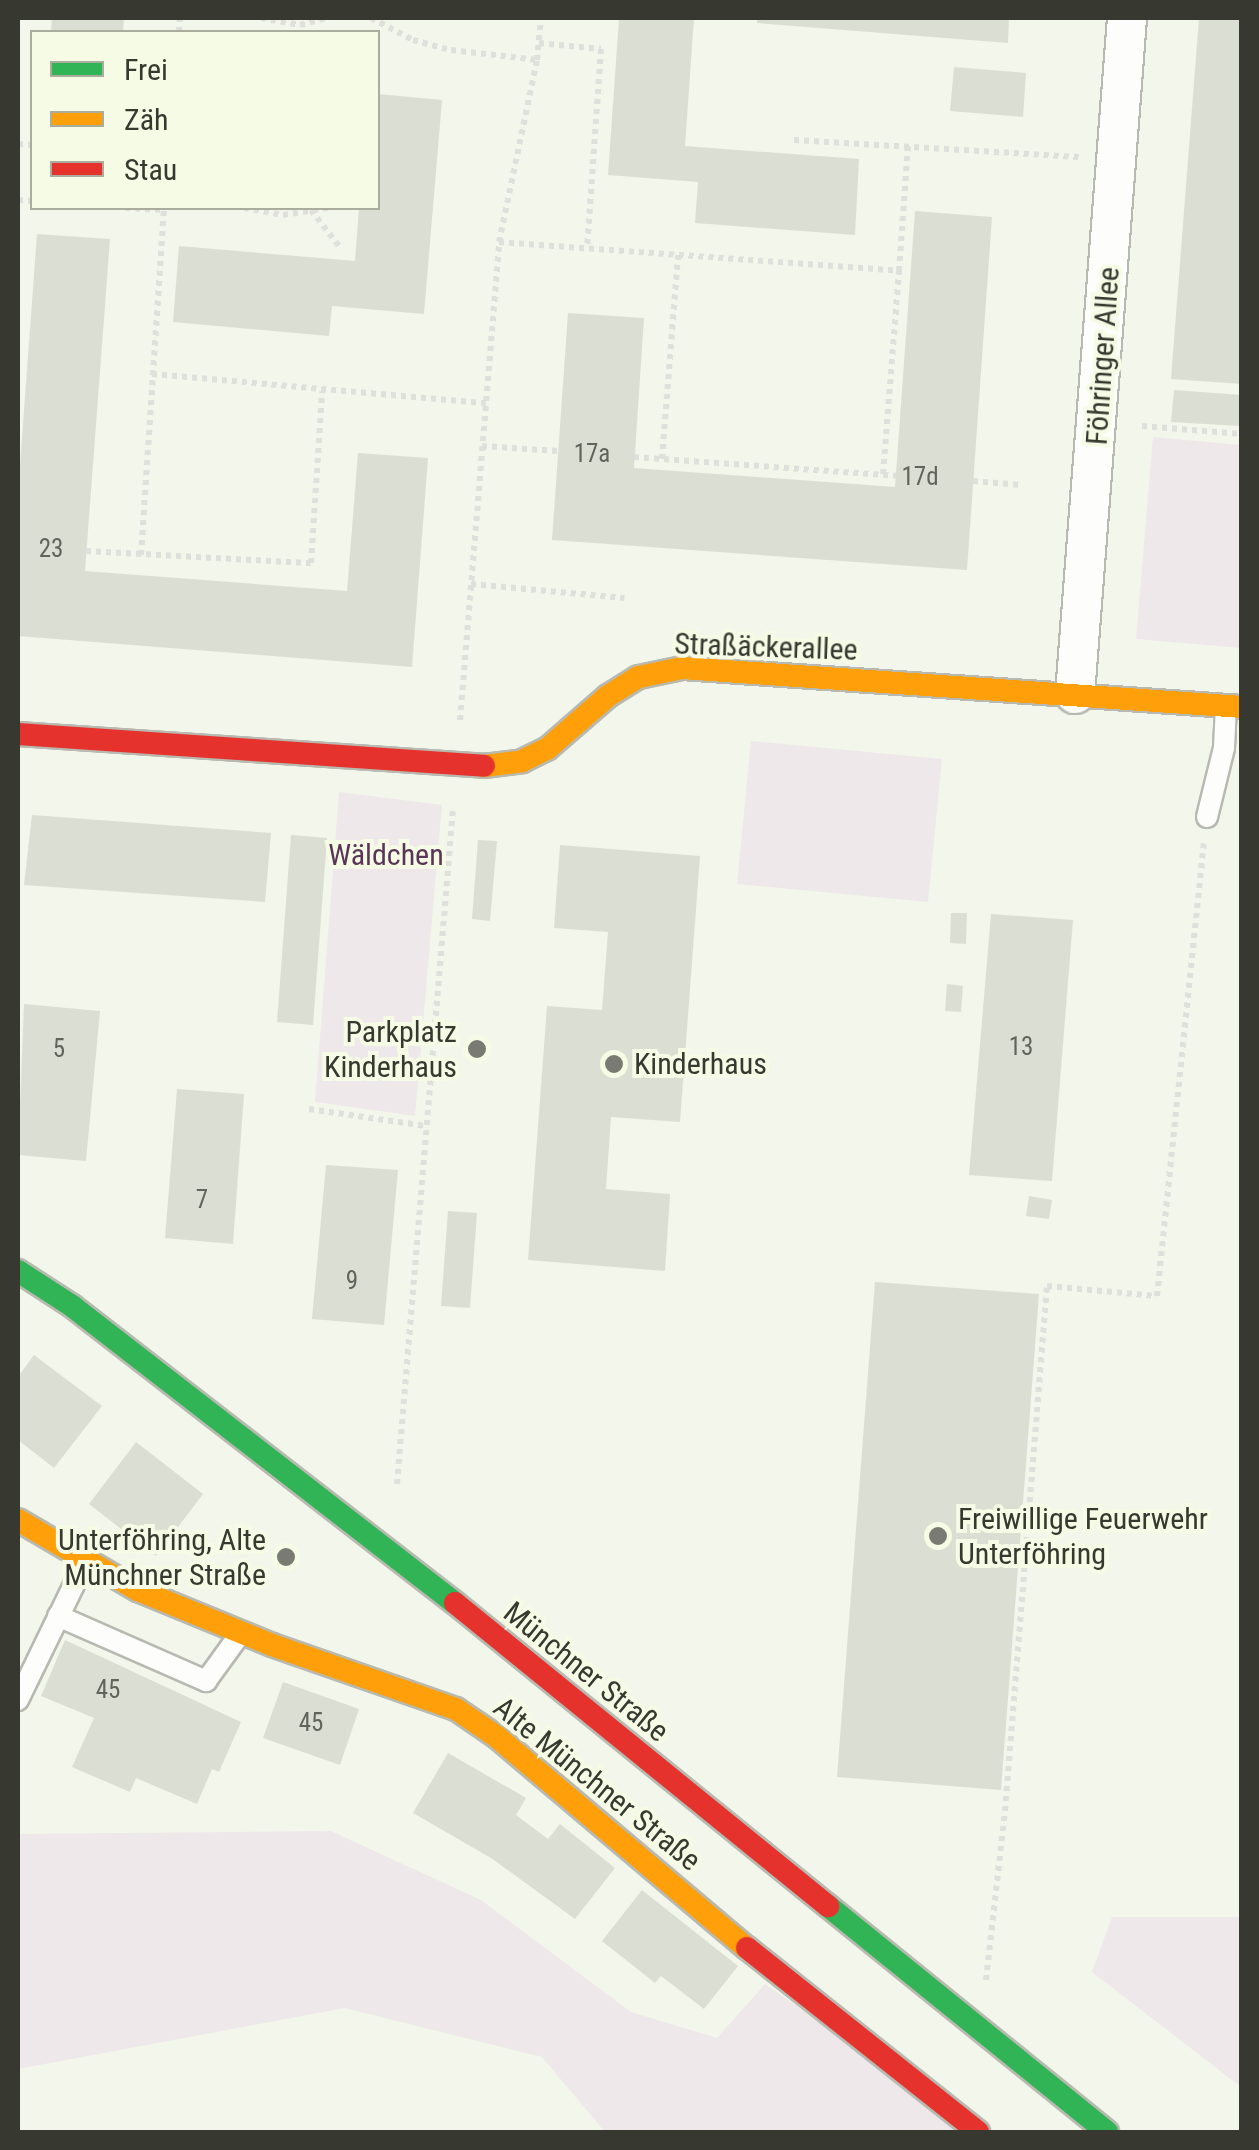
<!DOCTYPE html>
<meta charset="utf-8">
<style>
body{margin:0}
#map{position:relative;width:1259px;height:2150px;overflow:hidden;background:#f3f6ea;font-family:"Roboto Condensed",sans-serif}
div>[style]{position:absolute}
.green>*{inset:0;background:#efe8eb}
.building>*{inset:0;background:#dbdfd3}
.path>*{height:6px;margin-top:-3px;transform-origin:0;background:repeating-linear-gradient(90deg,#dfdfdc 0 5px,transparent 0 10px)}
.roads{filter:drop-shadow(2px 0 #b8bab1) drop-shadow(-2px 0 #b8bab1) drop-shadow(0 2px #b8bab1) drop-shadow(0 -2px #b8bab1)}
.lane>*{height:20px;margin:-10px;padding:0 10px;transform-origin:10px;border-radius:10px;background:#fdfefc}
.street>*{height:38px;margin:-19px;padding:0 19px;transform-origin:19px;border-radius:19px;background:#fdfefc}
.fast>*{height:22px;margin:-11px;padding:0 11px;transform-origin:11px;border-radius:11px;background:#30b455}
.slow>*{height:22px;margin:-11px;padding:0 11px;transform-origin:11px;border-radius:11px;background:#ff9f0a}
.jam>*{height:22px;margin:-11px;padding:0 11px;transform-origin:11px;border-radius:11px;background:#e5322d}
.dots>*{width:28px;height:28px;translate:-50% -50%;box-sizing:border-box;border:5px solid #f6fbe5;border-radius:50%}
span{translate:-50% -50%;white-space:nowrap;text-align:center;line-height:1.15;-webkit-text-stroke:8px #f6fbe5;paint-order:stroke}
.number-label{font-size:25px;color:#62645b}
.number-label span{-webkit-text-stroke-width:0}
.street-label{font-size:30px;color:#373931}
.park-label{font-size:30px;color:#593558}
.poi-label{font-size:30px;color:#373931}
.right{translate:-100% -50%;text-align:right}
.left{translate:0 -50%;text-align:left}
.frame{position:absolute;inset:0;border:20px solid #373931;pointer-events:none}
.legend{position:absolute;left:30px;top:30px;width:350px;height:180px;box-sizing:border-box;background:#f6fbe5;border:2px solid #aaad9d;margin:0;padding:12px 18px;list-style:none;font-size:30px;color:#373931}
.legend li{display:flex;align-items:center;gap:20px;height:50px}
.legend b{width:50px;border:2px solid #aaad9d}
</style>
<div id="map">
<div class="green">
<i style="clip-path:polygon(1153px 437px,1241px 445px,1241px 648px,1136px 639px)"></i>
<i style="clip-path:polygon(751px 741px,942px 759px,928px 902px,737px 884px)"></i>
<i style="clip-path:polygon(339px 792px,442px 805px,415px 1116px,315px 1102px)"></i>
<i style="clip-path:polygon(331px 1831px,481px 1900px,631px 2012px,717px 2038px,765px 1984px,978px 2132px,605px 2132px,542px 2057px,345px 2008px,18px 2069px,18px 1834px)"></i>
<i style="clip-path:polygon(1112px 1917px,1241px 1917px,1241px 2087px,1092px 1972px)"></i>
</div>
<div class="building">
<i style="clip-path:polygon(52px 18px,124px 18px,123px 32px,51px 32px)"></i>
<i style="clip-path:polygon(619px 18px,694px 18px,685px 146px,859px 159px,855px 235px,695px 223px,698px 182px,608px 175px)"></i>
<i style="clip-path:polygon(757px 18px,1009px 18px,1008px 43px,757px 23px)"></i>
<i style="clip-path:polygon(1199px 18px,1242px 18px,1242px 384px,1171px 379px)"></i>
<i style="clip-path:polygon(954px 67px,1026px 73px,1023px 117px,950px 111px)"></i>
<i style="clip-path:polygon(378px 94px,442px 100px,424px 314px,332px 306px,329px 336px,173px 322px,179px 246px,355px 261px,359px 208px,378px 208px)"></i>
<i style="clip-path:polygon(915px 211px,992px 217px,967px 570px,552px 540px,568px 313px,644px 318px,634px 468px,895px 487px)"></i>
<i style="clip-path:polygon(37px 234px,110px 239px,85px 571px,347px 591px,358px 453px,428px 458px,412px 667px,18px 636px,18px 492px)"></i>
<i style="clip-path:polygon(1174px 390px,1242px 395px,1240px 426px,1171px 422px)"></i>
<i style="clip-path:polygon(32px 815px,271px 833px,265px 902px,24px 885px)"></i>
<i style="clip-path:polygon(291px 835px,327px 838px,313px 1025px,277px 1022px)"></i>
<i style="clip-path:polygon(478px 840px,497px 841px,490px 921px,472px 919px)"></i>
<i style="clip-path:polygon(560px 845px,700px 856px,680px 1122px,611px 1117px,606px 1189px,670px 1194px,665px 1271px,528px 1260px,547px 1006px,602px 1010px,608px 932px,554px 928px)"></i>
<i style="clip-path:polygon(951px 913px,967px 913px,966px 944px,950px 943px)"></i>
<i style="clip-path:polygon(991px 914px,1073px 920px,1052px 1181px,969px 1175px)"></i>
<i style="clip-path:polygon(947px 984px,963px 986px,961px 1012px,945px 1011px)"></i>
<i style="clip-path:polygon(24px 1004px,100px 1011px,86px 1161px,18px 1155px)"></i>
<i style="clip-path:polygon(177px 1089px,244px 1094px,233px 1244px,165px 1238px)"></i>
<i style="clip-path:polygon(326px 1165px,398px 1170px,384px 1325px,312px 1319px)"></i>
<i style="clip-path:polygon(1029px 1196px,1052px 1200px,1049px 1219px,1026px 1216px)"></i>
<i style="clip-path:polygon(448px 1211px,477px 1213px,470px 1308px,441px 1306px)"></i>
<i style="clip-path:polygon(875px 1282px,1039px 1294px,1001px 1790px,837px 1777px)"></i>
<i style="clip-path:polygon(34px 1355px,102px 1406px,54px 1468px,18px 1440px,18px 1377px)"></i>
<i style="clip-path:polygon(136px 1442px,203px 1494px,156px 1556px,89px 1504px)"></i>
<i style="clip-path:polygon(65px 1640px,241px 1722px,219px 1772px,212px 1769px,197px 1804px,136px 1778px,130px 1792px,72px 1767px,94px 1718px,41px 1696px)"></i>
<i style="clip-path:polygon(283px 1682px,359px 1709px,340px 1765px,263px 1738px)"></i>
<i style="clip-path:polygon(448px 1753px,526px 1798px,516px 1815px,548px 1839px,560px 1824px,615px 1868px,575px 1919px,491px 1858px,413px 1813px)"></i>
<i style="clip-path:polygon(642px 1890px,738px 1966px,704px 2009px,661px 1976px,655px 1983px,602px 1941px)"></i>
</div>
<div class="path">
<i style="left:261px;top:18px;width:40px;rotate:10deg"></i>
<i style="left:300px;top:25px;width:27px;rotate:-15deg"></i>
<i style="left:371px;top:18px;width:47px;rotate:27.6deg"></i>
<i style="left:413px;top:40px;width:39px;rotate:15deg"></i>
<i style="left:451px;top:50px;width:87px;rotate:6.6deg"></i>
<i style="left:179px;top:32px;width:14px;rotate:-86deg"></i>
<i style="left:539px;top:43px;width:62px;rotate:5.5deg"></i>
<i style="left:601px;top:49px;width:199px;rotate:94deg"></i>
<i style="left:794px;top:140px;width:289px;rotate:3.4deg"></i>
<i style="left:18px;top:144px;width:14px;rotate:4deg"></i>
<i style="left:18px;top:200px;width:14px;rotate:4deg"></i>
<i style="left:125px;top:208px;width:39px;rotate:3deg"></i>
<i style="left:244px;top:208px;width:40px;rotate:10deg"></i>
<i style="left:283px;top:215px;width:45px;rotate:-9deg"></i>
<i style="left:311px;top:210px;width:46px;rotate:52.1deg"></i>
<i style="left:499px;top:242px;width:401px;rotate:4.1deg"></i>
<i style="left:899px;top:271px;width:125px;rotate:-85.9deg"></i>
<i style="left:152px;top:374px;width:335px;rotate:5deg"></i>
<i style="left:1142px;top:426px;width:100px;rotate:4.6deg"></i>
<i style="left:482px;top:446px;width:76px;rotate:3.8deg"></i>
<i style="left:634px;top:457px;width:263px;rotate:4.1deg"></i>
<i style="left:662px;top:459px;width:205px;rotate:-85.5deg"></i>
<i style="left:883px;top:474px;width:204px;rotate:-85.5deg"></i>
<i style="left:973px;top:481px;width:48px;rotate:4.8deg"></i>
<i style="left:86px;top:551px;width:225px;rotate:3.1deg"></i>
<i style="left:311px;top:563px;width:172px;rotate:-86.3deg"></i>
<i style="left:141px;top:555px;width:348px;rotate:-86.2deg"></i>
<i style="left:471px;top:584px;width:154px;rotate:5.2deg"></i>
<i style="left:460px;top:720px;width:480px;rotate:-85.3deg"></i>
<i style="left:499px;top:242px;width:186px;rotate:-78.2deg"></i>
<i style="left:537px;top:60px;width:42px;rotate:-84.6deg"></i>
<i style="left:309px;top:1109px;width:118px;rotate:8.3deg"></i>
<i style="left:397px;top:1484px;width:678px;rotate:-85.26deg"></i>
<i style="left:986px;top:1980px;width:170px;rotate:-83.6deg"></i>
<i style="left:1005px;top:1811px;width:527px;rotate:-85.43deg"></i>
<i style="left:1047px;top:1286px;width:110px;rotate:5.2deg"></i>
<i style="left:1157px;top:1296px;width:455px;rotate:-84.1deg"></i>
</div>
<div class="roads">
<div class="lane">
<i style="left:1207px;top:817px;width:71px;rotate:-76.2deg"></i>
<i style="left:1224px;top:748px;width:42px;rotate:-87.3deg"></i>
<i style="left:58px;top:1616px;width:162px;rotate:23.7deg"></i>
<i style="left:206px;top:1681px;width:58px;rotate:-54.1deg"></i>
<i style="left:18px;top:1700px;width:153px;rotate:-64.1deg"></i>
</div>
<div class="street">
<i style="left:1075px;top:694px;width:678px;rotate:-85.6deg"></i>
</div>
<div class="fast">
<i style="left:18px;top:1271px;width:64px;rotate:32.9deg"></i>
<i style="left:72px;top:1306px;width:485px;rotate:37.8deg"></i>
<i style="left:828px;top:1906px;width:359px;rotate:39deg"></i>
</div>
<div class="slow">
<i style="left:484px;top:766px;width:38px;rotate:-7deg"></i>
<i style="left:522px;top:761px;width:28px;rotate:-26deg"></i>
<i style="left:547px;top:749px;width:81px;rotate:-41deg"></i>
<i style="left:608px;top:696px;width:36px;rotate:-32deg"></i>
<i style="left:639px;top:677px;width:44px;rotate:-11.8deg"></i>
<i style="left:682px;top:668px;width:561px;rotate:3.98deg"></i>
<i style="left:18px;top:1520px;width:139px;rotate:30.3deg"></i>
<i style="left:138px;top:1590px;width:145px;rotate:22.3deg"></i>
<i style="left:272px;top:1645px;width:195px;rotate:19.2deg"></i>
<i style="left:456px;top:1709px;width:50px;rotate:34.3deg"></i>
<i style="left:497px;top:1737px;width:327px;rotate:40.2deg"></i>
</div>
<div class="jam">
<i style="left:18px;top:734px;width:467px;rotate:3.9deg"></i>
<i style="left:455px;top:1603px;width:481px;rotate:39.1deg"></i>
<i style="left:747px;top:1948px;width:295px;rotate:38.5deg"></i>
</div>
</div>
<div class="dots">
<i style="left:477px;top:1049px;background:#797b72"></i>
<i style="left:614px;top:1064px;background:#797b72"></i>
<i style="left:938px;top:1536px;background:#797b72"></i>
<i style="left:286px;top:1557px;background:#797b72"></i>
</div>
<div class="number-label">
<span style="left:592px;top:454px">17a</span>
<span style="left:920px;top:477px">17d</span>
<span style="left:51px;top:549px">23</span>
<span style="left:1021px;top:1047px">13</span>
<span style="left:59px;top:1049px">5</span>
<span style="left:202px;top:1200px">7</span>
<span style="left:352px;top:1281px">9</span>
<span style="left:108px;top:1690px">45</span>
<span style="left:311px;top:1723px">45</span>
</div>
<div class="street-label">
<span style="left:1103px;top:356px;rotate:-86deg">Föhringer Allee</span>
<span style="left:766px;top:647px;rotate:2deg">Straßäckerallee</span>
<span style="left:586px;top:1672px;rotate:39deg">Münchner Straße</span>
<span style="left:597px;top:1784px;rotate:39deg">Alte Münchner Straße</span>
</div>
<div class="park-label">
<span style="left:386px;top:855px">Wäldchen</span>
</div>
<div class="poi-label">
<span class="right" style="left:457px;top:1049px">Parkplatz<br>Kinderhaus</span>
<span class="left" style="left:634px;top:1064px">Kinderhaus</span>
<span class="left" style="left:958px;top:1536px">Freiwillige Feuerwehr<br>Unterföhring</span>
<span class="right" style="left:266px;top:1557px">Unterföhring, Alte<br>Münchner Straße</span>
</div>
<div class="frame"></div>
<ul class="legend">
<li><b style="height:12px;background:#30b455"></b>Frei</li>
<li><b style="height:12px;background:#ff9f0a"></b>Zäh</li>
<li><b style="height:12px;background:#e5322d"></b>Stau</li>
</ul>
</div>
